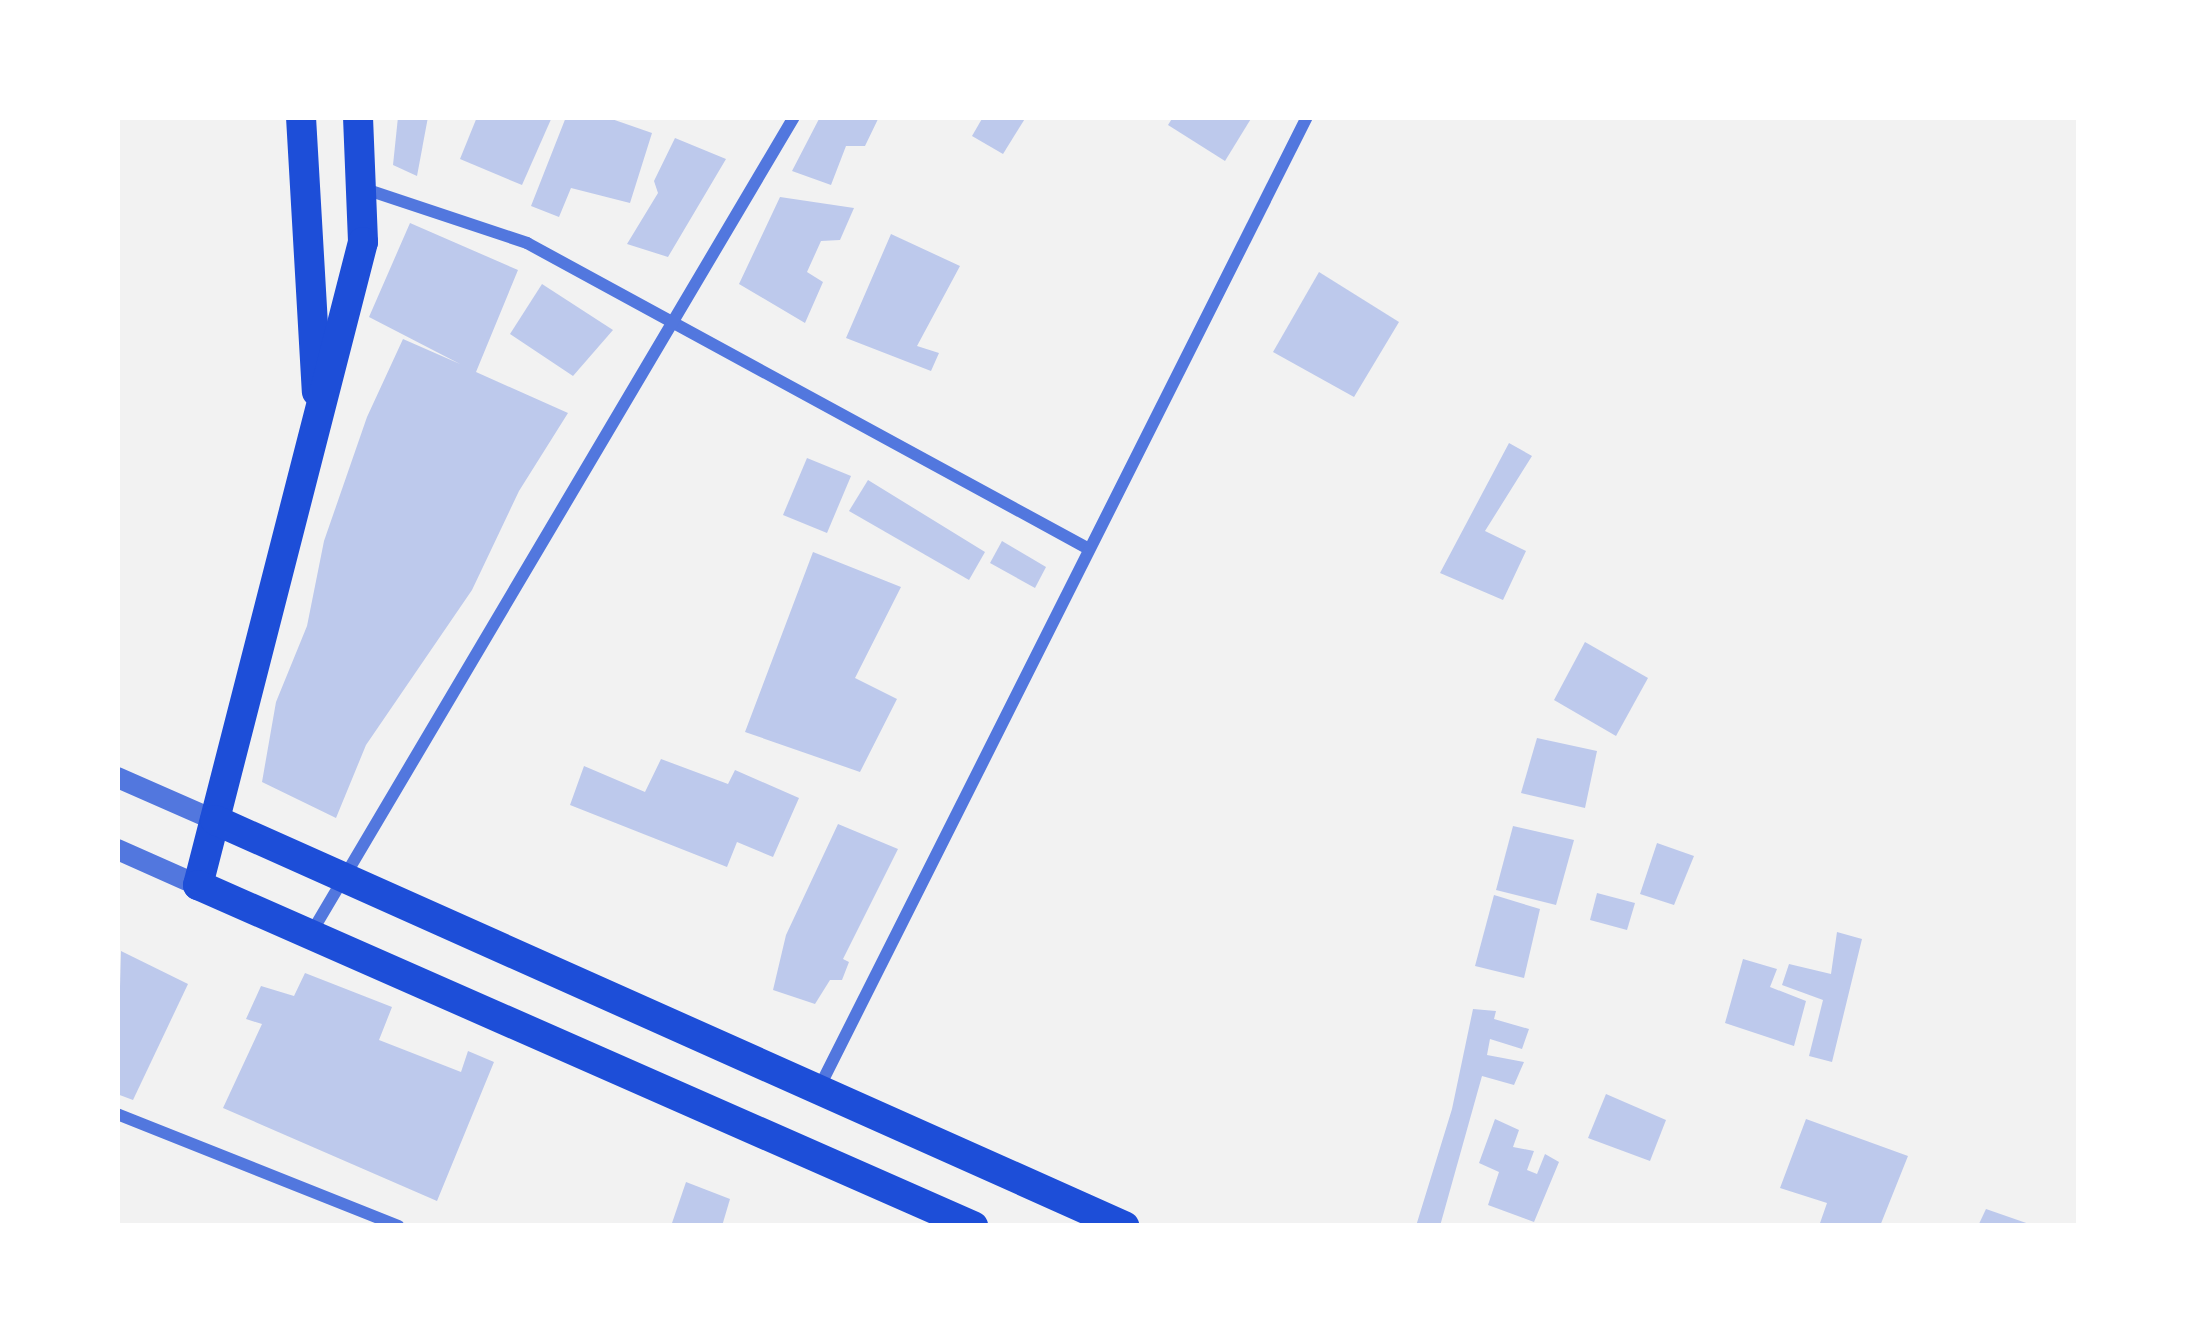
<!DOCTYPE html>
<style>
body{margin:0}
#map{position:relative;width:2196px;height:1343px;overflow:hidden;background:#f2f2f2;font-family:Figtree,sans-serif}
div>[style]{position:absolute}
.building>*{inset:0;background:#bdc9ec}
.minor>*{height:12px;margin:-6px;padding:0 6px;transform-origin:6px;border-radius:6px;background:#5277de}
.tertiary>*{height:21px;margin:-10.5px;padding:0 10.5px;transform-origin:10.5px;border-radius:10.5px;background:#5277de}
.primary>*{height:30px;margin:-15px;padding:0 15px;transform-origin:15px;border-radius:15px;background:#1d4ed8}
span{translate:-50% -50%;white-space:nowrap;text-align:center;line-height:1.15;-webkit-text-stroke:10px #fff;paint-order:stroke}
.frame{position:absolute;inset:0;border:120px solid #fff;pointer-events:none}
</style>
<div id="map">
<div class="building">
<i style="clip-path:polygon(398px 117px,428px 117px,417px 176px,393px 165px)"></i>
<i style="clip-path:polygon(477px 117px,552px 117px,522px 185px,460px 159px)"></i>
<i style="clip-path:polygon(566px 117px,606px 117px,652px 133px,630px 203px,571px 188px,559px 217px,531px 206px)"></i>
<i style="clip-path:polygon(820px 117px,879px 117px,865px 146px,846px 146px,831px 185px,792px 171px)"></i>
<i style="clip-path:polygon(983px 117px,1026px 117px,1003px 154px,972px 136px)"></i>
<i style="clip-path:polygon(1173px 117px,1252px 117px,1225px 161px,1168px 125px)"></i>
<i style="clip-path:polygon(675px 138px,726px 159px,668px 257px,627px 244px,658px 193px,654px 181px)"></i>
<i style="clip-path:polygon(780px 197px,854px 208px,840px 240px,821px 241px,807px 272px,823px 282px,805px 323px,739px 284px)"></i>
<i style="clip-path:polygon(410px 223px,518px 270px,476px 372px,568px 413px,519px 491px,472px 590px,366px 745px,336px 818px,262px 782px,276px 702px,307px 626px,324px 541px,367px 417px,403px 339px,460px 364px,369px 317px)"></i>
<i style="clip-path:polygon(891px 234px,960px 266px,917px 346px,939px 353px,931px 371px,846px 338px)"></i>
<i style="clip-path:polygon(1319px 272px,1399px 322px,1354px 397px,1273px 352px)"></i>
<i style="clip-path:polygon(542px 284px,613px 330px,573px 376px,510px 334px)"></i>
<i style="clip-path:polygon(1509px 443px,1532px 456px,1485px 531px,1526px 551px,1503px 600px,1440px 573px)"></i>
<i style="clip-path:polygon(807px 458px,851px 476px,827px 533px,783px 515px)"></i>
<i style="clip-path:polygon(868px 480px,985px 552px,969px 580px,849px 511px)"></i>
<i style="clip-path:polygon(1002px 541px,1046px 567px,1035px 588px,990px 563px)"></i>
<i style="clip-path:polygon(813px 552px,901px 587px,855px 678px,897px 699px,860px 772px,745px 732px)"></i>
<i style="clip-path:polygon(1585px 642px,1648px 678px,1616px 736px,1554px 700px)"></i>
<i style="clip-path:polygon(1537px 738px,1597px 751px,1585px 808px,1521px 793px)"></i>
<i style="clip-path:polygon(661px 759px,728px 784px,735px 770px,799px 798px,773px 857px,737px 842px,727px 867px,570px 805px,584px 766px,645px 792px)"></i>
<i style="clip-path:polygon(838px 824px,898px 849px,843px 959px,849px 962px,842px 980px,830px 980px,815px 1004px,773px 990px,786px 935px)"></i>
<i style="clip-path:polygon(1513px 826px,1574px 840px,1556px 905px,1496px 890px)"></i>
<i style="clip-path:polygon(1657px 843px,1694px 856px,1674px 905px,1640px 894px)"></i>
<i style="clip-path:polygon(1597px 893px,1635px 903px,1627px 930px,1590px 920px)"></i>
<i style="clip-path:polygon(1494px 895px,1540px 909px,1524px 978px,1475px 966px)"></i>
<i style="clip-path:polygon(1837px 932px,1862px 939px,1832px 1062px,1809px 1056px,1823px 1000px,1782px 985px,1789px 964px,1831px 974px)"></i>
<i style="clip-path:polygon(121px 951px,188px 984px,133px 1100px,117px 1094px)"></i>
<i style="clip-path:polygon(1743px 959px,1777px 969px,1770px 987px,1806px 1001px,1794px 1046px,1725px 1023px)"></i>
<i style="clip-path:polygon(305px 973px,392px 1007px,379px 1040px,461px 1072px,468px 1051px,494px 1062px,437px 1201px,223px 1108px,262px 1024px,246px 1019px,261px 986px,294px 996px)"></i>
<i style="clip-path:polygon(1473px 1009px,1496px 1011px,1494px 1019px,1529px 1029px,1522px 1049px,1490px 1039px,1487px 1055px,1524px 1062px,1514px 1085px,1482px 1076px,1440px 1226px,1416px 1226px,1452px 1109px)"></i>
<i style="clip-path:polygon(1606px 1094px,1666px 1120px,1650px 1161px,1588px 1138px)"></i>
<i style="clip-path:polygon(1495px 1119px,1519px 1130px,1513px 1147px,1534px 1151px,1527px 1170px,1537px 1174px,1545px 1154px,1559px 1162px,1534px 1222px,1488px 1205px,1499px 1172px,1479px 1163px)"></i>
<i style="clip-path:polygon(1806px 1119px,1908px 1156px,1880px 1226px,1819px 1226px,1827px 1203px,1780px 1188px)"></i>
<i style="clip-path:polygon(686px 1182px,730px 1199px,722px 1226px,671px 1226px)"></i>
<i style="clip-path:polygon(1986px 1209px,2032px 1225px,2032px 1226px,1978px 1226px)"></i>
</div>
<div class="minor">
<i style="left:365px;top:189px;width:171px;rotate:18.4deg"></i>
<i style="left:527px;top:243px;width:638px;rotate:28.57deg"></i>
<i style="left:310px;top:935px;width:950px;rotate:-59.39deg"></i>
<i style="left:820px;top:1086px;width:1084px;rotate:-63.32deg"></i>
<i style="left:117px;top:1114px;width:303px;rotate:21.7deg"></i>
</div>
<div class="tertiary">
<i style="left:117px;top:777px;width:107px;rotate:23.7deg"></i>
<i style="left:117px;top:849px;width:89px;rotate:24deg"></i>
</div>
<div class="primary">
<i style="left:301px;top:117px;width:275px;rotate:86.7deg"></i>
<i style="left:358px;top:117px;width:125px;rotate:87.7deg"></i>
<i style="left:363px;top:242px;width:664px;rotate:104.39deg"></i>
<i style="left:198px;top:885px;width:847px;rotate:23.75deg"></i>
<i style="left:215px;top:820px;width:996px;rotate:24.07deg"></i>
</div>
<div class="frame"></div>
</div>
